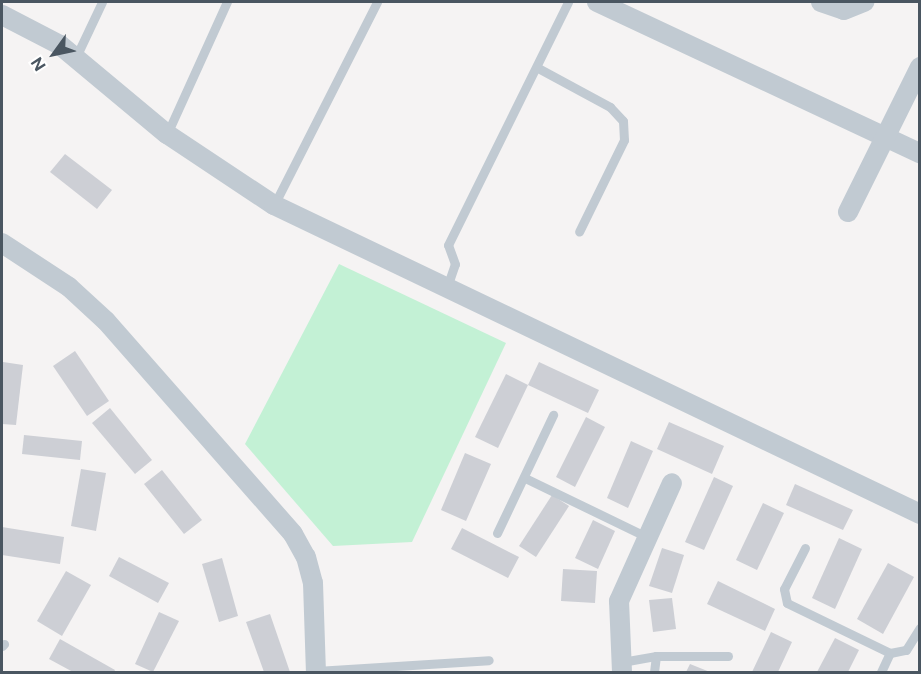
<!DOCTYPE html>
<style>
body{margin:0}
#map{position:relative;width:921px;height:674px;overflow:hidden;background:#f5f3f3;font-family:"Public Sans",sans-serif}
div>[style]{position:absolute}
.green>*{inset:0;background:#c3f1d5}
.building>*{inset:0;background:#cdcfd5}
.service>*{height:9px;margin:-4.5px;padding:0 4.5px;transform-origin:4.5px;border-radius:4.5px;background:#c1cad2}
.minor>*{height:20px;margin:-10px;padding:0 10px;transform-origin:10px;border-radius:10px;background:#c1cad2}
span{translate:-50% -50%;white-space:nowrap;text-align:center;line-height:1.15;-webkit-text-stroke:6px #fff;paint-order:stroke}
.frame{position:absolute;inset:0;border:3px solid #4a5661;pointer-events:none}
.north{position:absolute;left:24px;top:24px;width:60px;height:60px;-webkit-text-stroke:4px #fff;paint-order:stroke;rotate:237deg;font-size:16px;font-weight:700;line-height:24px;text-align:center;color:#4a5661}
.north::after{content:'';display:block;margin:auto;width:21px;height:27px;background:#4a5661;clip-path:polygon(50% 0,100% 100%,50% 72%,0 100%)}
</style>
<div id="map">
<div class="green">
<i style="clip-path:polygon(339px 264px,506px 343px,412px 542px,333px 546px,245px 444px)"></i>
</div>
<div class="building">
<i style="clip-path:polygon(65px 154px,112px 190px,97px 209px,50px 172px)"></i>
<i style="clip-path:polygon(75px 351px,109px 401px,87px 416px,53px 366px)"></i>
<i style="clip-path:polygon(3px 362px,23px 365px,16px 425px,2px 424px)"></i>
<i style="clip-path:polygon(539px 362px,599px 390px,588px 413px,528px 385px)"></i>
<i style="clip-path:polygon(506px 374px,528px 385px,498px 448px,475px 437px)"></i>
<i style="clip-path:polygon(110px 408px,152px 460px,135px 474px,92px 423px)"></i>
<i style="clip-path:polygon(586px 417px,605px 427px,575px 487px,556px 477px)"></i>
<i style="clip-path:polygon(669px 422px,724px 446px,712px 474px,657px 449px)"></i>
<i style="clip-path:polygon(24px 435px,82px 441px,80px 460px,22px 454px)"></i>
<i style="clip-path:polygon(631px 441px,653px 451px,628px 508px,607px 498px)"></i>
<i style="clip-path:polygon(465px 453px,491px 464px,466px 521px,441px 510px)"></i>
<i style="clip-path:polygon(81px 469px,106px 473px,96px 531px,71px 526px)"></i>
<i style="clip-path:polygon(162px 470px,202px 520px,184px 534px,144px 484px)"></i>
<i style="clip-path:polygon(714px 477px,733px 486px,704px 550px,685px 542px)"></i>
<i style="clip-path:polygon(795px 484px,853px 510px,843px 530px,786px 505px)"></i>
<i style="clip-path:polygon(552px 495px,569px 506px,536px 557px,519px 546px)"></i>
<i style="clip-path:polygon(763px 503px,784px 513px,757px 570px,736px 560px)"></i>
<i style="clip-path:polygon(593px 520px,615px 531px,598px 569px,575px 558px)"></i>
<i style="clip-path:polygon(2px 527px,64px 537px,60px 564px,2px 555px)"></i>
<i style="clip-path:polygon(462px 528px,519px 557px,508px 578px,451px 549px)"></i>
<i style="clip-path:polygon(839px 538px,862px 549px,835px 609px,812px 598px)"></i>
<i style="clip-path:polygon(662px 548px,684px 555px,672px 593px,649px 586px)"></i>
<i style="clip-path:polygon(119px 557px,169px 583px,158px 603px,109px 576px)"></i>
<i style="clip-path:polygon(222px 558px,238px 616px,219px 622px,202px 564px)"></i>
<i style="clip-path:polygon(888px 563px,914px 577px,883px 634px,857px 619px)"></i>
<i style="clip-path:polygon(563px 569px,597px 571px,595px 603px,561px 601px)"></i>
<i style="clip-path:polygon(66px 571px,91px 585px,62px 636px,37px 621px)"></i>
<i style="clip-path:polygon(718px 581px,775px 609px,765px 631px,707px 604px)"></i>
<i style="clip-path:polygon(672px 598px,676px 629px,653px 632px,649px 600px)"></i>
<i style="clip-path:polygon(159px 612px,179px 621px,153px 672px,135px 664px)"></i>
<i style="clip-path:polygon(270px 614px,290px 672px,264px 672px,246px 622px)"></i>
<i style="clip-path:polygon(771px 632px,792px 642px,778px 672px,752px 672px)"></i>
<i style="clip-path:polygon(835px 638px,859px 650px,848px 672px,817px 672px)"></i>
<i style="clip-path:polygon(60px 639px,115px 670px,114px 672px,73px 672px,49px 659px)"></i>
<i style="clip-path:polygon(690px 664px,710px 672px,686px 672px)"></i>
</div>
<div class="service">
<i style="left:76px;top:57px;width:61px;rotate:-64.7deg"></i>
<i style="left:538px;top:68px;width:82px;rotate:28.4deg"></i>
<i style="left:610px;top:107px;width:19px;rotate:47deg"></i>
<i style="left:623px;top:121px;width:19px;rotate:87deg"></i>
<i style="left:624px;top:140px;width:102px;rotate:116.1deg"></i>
<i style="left:167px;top:134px;width:145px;rotate:-65.6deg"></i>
<i style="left:274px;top:205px;width:228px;rotate:-63.1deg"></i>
<i style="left:447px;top:287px;width:24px;rotate:-71deg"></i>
<i style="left:455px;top:264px;width:20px;rotate:-110deg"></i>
<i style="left:448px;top:245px;width:271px;rotate:-63.7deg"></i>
<i style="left:525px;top:478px;width:136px;rotate:25.8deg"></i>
<i style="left:497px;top:533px;width:131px;rotate:-64.6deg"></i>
<i style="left:805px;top:548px;width:46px;rotate:117.1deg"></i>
<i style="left:784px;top:589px;width:14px;rotate:78deg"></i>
<i style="left:787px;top:603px;width:114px;rotate:25.9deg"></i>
<i style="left:2px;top:646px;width:3px;rotate:-45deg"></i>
<i style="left:622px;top:662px;width:35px;rotate:-10deg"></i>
<i style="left:656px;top:656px;width:72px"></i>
<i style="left:316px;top:671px;width:173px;rotate:-3.6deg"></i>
<i style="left:654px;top:672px;width:16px;rotate:-83deg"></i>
<i style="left:881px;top:672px;width:21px;rotate:-65deg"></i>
<i style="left:890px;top:653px;width:16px;rotate:-11deg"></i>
<i style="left:906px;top:650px;width:26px;rotate:-58deg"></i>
</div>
<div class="minor">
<i style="left:597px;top:2px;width:357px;rotate:25.1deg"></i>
<i style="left:821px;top:2px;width:24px;rotate:19deg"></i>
<i style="left:844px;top:10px;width:22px;rotate:-22deg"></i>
<i style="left:2px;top:15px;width:65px;rotate:27.3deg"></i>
<i style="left:60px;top:45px;width:139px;rotate:39.8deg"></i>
<i style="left:167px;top:134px;width:128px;rotate:33.6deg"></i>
<i style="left:274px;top:205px;width:716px;rotate:25.56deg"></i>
<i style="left:848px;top:212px;width:162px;rotate:-63.6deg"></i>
<i style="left:2px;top:243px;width:80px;rotate:33.3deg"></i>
<i style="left:69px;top:287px;width:50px;rotate:42.6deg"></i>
<i style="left:106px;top:321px;width:283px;rotate:48.7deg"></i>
<i style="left:293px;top:534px;width:26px;rotate:61deg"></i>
<i style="left:306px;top:557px;width:27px;rotate:75deg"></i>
<i style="left:313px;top:583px;width:89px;rotate:88.1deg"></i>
<i style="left:622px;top:672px;width:71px;rotate:-92.4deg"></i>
<i style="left:619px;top:601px;width:129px;rotate:-65.8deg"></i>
</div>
<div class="frame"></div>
<div class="north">N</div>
</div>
